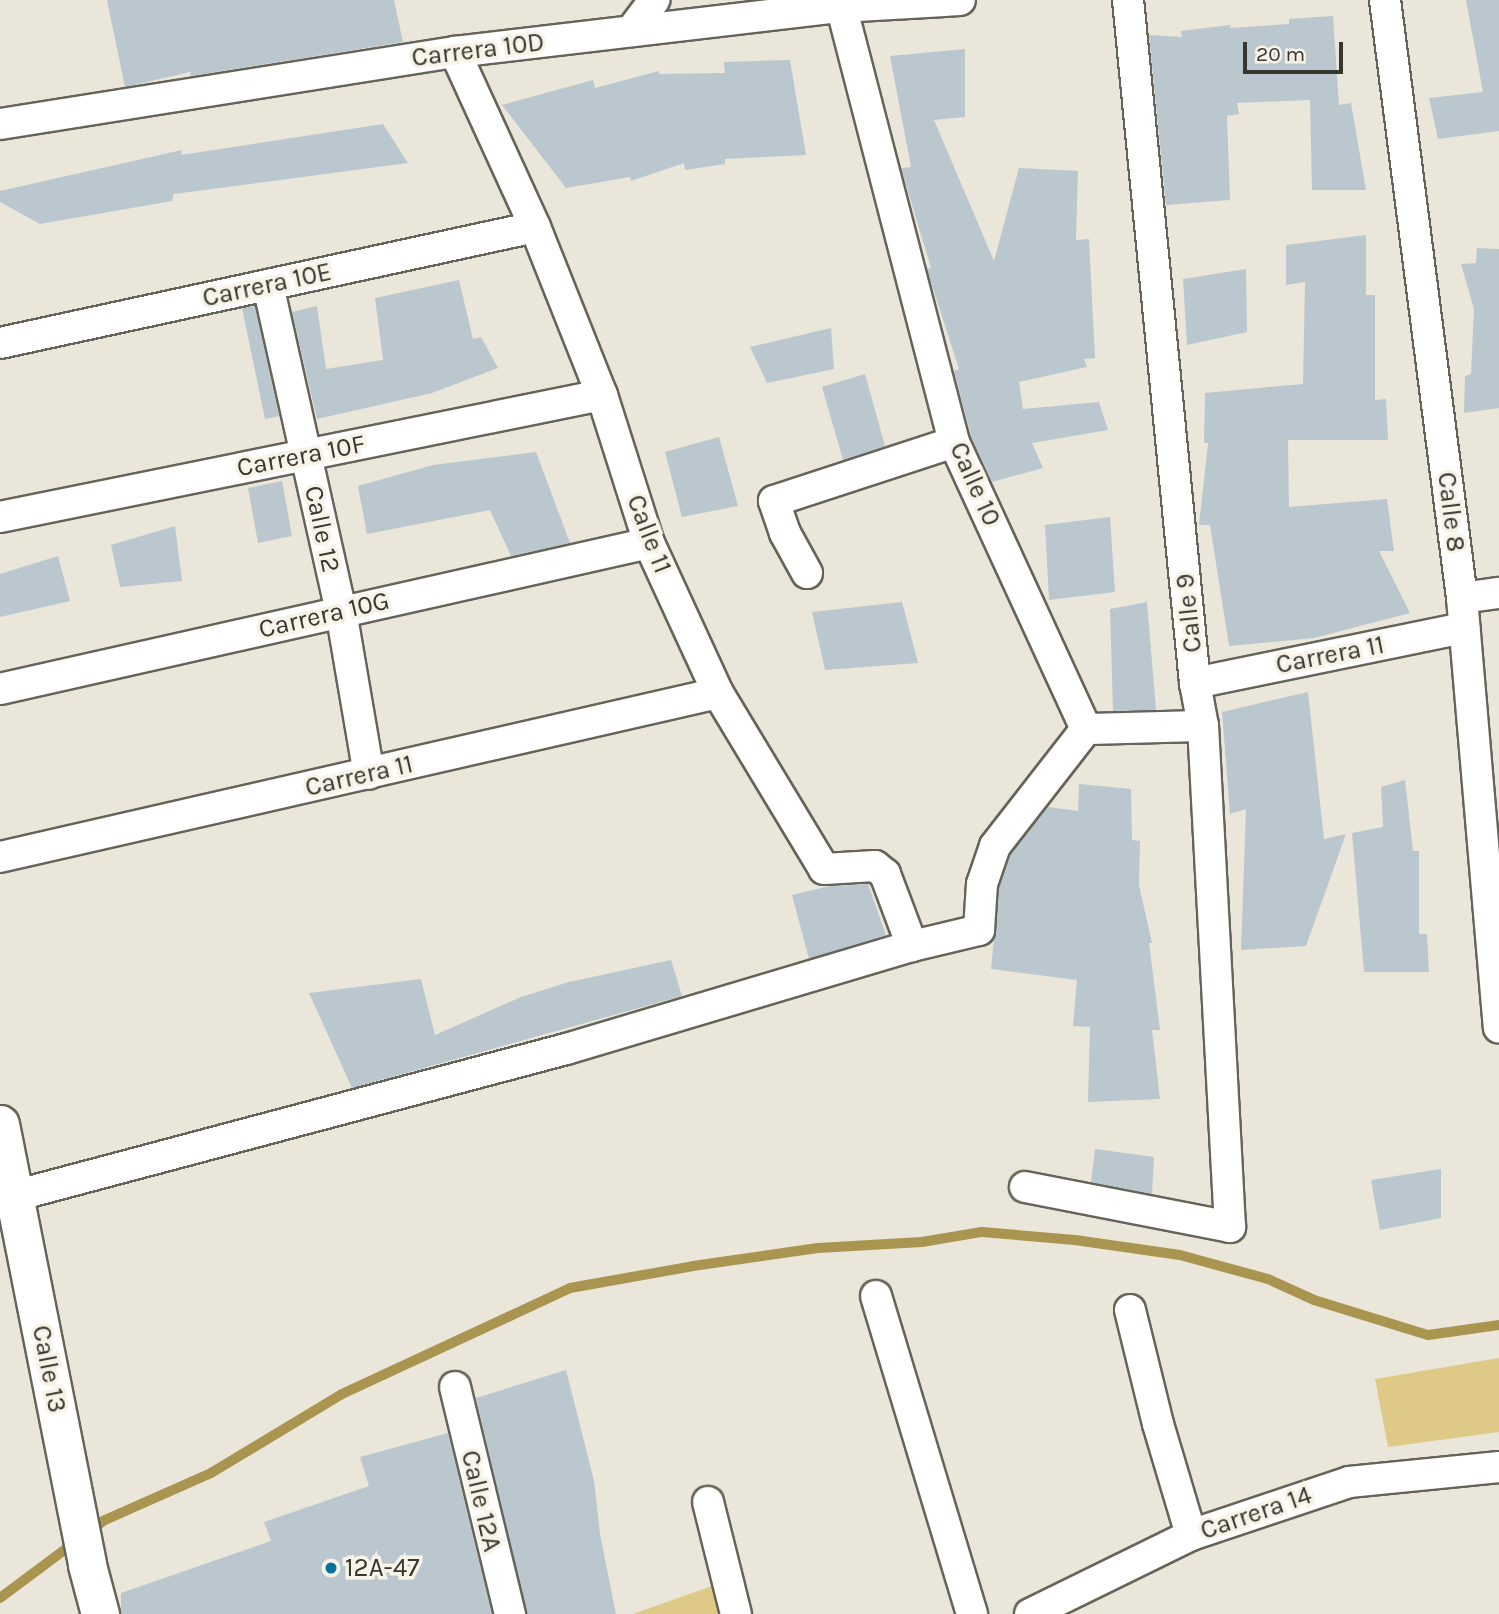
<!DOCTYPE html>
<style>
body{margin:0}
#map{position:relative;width:1499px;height:1614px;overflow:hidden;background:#eae6d9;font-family:Karla,sans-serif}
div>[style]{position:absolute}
.green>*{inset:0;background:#dec987}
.stream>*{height:10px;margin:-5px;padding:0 5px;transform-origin:5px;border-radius:5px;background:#a99450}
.building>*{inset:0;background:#bbc7cf}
.roads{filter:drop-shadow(2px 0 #666358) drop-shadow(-2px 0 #666358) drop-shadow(0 2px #666358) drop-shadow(0 -2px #666358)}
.minor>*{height:30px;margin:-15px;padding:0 15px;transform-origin:15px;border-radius:15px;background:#fff}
.tertiary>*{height:37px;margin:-18.5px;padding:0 18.5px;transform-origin:18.5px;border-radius:18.5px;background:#fff}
.dots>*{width:19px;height:19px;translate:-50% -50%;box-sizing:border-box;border:4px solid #f7f3e7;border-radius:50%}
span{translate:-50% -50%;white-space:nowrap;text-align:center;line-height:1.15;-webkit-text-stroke:7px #f7f3e7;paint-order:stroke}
.street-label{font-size:26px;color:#373631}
.poi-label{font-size:26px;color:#373631}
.left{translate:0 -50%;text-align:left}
.scale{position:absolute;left:1243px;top:42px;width:100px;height:32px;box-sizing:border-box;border:4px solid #373631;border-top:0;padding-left:9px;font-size:21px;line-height:24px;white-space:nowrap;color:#373631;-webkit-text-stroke:5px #f7f3e7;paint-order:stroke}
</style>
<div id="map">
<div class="green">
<i style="clip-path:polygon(1499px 1358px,1499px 1432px,1388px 1447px,1375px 1379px)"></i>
<i style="clip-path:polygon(712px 1586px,718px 1614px,633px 1614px)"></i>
</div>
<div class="stream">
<i style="left:87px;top:1533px;width:22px;rotate:-36deg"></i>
<i style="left:105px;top:1520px;width:116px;rotate:-23.9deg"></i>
<i style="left:211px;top:1473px;width:153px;rotate:-31.1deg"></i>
<i style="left:342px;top:1394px;width:251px;rotate:-24.9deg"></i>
<i style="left:570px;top:1288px;width:125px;rotate:-10.1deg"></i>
<i style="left:693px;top:1266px;width:126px;rotate:-8.2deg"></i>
<i style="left:818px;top:1248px;width:104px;rotate:-3.3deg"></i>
<i style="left:922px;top:1242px;width:61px;rotate:-9.5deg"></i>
<i style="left:982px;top:1232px;width:93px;rotate:4.9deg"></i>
<i style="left:1075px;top:1240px;width:106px;rotate:8.1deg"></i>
<i style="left:1180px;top:1255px;width:91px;rotate:15.3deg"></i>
<i style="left:1268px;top:1279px;width:51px;rotate:24.5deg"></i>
<i style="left:1314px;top:1300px;width:119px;rotate:17.1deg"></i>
<i style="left:1428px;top:1335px;width:72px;rotate:-8deg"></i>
<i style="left:0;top:1598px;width:94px;rotate:-36.7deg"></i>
</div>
<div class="building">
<i style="clip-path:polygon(107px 0,394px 0,403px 42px,191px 76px,190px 72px,125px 87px)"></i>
<i style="clip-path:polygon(1466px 0,1499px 0,1499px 131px,1438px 139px,1429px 98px,1483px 92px)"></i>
<i style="clip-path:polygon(1333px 16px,1339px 105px,1351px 103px,1366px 190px,1312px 190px,1310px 100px,1237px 103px,1239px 114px,1227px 116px,1230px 200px,1166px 205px,1149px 35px,1182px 37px,1181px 31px,1230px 25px,1230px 28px,1289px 24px,1289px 19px)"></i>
<i style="clip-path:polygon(965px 49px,965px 117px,934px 120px,994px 261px,1019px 168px,1078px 171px,1076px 240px,1089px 239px,1095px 358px,1084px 359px,1087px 367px,1019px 382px,1023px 409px,1099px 402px,1108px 430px,1032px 443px,1043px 468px,992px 482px,971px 436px,954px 371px,959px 369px,929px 276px,927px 269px,931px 268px,901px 168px,911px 167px,890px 56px)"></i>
<i style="clip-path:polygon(790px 60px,806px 155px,725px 159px,725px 164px,685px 170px,684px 163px,631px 181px,630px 177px,566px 188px,502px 105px,593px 80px,595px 88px,659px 71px,659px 74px,725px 73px,724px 62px)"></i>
<i style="clip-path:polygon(383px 124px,408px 163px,174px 194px,172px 201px,40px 224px,0 202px,0 191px,182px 150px,181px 155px)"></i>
<i style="clip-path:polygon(1366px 235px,1366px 295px,1375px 295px,1375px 400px,1386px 399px,1388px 440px,1288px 440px,1289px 507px,1387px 499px,1394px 551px,1379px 551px,1410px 613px,1314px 638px,1229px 646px,1210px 525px,1199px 525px,1208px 443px,1204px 443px,1205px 393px,1303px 384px,1305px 282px,1286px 285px,1286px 245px)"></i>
<i style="clip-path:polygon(1477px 248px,1499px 249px,1499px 408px,1464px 413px,1465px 376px,1471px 374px,1474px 309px,1461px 264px,1476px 263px)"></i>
<i style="clip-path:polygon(1246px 269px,1247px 332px,1187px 345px,1183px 279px)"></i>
<i style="clip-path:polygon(459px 280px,473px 339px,481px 337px,498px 368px,432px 393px,317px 419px,292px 312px,317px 306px,326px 369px,383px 360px,375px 298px)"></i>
<i style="clip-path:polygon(255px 306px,279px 416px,265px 419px,242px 308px)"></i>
<i style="clip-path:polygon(831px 328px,834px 369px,767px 383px,750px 347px)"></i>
<i style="clip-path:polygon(865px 374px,885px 446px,843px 460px,822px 387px)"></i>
<i style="clip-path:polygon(719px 437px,738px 506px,682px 517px,665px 452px)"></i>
<i style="clip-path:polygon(536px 452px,570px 543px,511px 556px,490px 510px,367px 534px,358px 486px,433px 465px)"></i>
<i style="clip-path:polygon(282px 481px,292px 536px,258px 543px,248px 488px)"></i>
<i style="clip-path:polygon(1110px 517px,1115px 592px,1049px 600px,1045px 525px)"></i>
<i style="clip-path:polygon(175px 526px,182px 581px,120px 587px,111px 545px)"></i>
<i style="clip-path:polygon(58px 556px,70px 601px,0 617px,0 574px)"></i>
<i style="clip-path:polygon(902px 602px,918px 663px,825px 670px,812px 612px)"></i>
<i style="clip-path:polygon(1147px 602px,1156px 710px,1113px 711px,1110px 609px)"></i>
<i style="clip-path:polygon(1308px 692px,1324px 839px,1346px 834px,1306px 946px,1241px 950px,1246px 809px,1230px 814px,1222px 712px)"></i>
<i style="clip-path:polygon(1405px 780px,1413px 851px,1419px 851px,1419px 934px,1427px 934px,1429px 972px,1364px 972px,1352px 833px,1383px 827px,1381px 787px)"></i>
<i style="clip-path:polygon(1079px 784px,1131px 789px,1132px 840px,1140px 841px,1139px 885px,1152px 943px,1149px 943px,1160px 1030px,1152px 1030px,1160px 1099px,1088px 1102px,1090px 1027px,1073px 1026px,1077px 980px,991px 969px,999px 887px,1011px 854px,1048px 807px,1078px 811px)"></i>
<i style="clip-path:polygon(868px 884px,886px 935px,809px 959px,792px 895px,830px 886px)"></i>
<i style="clip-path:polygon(671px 960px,682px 996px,352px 1088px,309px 993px,421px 979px,435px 1035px,521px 997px,569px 982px)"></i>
<i style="clip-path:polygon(1095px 1149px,1154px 1157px,1152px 1194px,1091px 1182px)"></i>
<i style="clip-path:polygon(1441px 1169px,1441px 1218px,1380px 1230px,1371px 1180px)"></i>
<i style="clip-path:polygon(566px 1370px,594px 1481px,600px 1534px,616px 1614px,527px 1614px,476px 1398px)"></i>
<i style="clip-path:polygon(448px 1433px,492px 1614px,121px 1614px,121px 1593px,271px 1541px,264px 1522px,369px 1486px,360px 1457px)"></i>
</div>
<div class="roads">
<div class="minor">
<i style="left:1385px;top:0;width:603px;rotate:82.66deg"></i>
<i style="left:1462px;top:598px;width:431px;rotate:85.1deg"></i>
<i style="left:631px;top:31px;width:39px;rotate:-53deg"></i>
<i style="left:455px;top:52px;width:192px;rotate:65.4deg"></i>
<i style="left:535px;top:227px;width:181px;rotate:68.3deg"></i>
<i style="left:602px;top:395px;width:155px;rotate:72.4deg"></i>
<i style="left:649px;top:543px;width:165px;rotate:65.3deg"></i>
<i style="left:718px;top:693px;width:205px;rotate:58.9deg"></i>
<i style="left:824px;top:869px;width:51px;rotate:-3.4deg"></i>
<i style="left:875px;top:866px;width:13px;rotate:39deg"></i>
<i style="left:885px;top:874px;width:77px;rotate:69.4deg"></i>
<i style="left:0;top:124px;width:461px;rotate:-9deg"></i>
<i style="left:455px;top:52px;width:388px;rotate:-6.7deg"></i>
<i style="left:840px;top:7px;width:120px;rotate:-3.3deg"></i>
<i style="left:268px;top:285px;width:334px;rotate:77.4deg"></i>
<i style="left:341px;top:611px;width:165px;rotate:80.3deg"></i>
<i style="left:0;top:343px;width:547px;rotate:-12.23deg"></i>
<i style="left:0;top:517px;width:614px;rotate:-11.46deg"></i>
<i style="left:807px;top:573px;width:46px;rotate:-118.8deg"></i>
<i style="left:785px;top:533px;width:34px;rotate:-109deg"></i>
<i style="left:774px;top:501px;width:189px;rotate:-18.1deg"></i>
<i style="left:1462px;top:598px;width:37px;rotate:-8deg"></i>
<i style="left:1195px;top:683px;width:275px;rotate:-11.6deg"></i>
<i style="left:0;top:689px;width:665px;rotate:-12.68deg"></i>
<i style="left:1086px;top:729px;width:117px;rotate:-1.5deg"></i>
<i style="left:0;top:857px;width:736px;rotate:-12.87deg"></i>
<i style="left:1025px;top:1187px;width:209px;rotate:11deg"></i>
<i style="left:1230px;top:1227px;width:502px;rotate:-93.08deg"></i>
<i style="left:1203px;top:726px;width:44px;rotate:-100.5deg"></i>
<i style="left:1195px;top:683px;width:686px;rotate:-95.6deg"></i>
<i style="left:14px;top:1196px;width:571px;rotate:-14.91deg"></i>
<i style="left:566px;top:1049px;width:361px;rotate:-16.6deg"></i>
<i style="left:912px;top:946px;width:69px;rotate:-13.4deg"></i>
<i style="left:979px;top:930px;width:46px;rotate:-86.3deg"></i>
<i style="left:982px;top:884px;width:40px;rotate:-71.1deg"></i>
<i style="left:995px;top:846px;width:148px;rotate:-52.1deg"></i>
<i style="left:1086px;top:729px;width:316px;rotate:-114.7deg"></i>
<i style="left:954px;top:442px;width:456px;rotate:-104.5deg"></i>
<i style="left:876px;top:1296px;width:332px;rotate:73.2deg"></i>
<i style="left:1130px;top:1310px;width:117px;rotate:76.2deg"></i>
<i style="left:1158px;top:1424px;width:116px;rotate:73.4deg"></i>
<i style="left:455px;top:1387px;width:234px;rotate:76.4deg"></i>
<i style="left:708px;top:1502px;width:115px;rotate:76deg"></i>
<i style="left:1030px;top:1614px;width:179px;rotate:-26.1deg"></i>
<i style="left:1191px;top:1535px;width:167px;rotate:-18.5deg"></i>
<i style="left:1349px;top:1482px;width:151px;rotate:-5.7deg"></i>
</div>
<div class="tertiary">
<i style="left:0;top:1124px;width:449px;rotate:78.8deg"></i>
<i style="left:87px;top:1565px;width:51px;rotate:75.1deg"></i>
</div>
</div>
<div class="dots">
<i style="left:331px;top:1568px;background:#09719e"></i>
</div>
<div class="street-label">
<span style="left:478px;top:50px;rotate:-7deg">Carrera 10D</span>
<span style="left:267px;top:285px;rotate:-12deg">Carrera 10E</span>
<span style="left:301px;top:456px;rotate:-11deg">Carrera 10F</span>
<span style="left:975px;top:484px;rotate:66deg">Calle 10</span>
<span style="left:1451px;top:512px;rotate:83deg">Calle 8</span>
<span style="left:322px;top:529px;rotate:78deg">Calle 12</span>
<span style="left:649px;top:534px;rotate:69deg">Calle 11</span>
<span style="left:1189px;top:613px;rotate:-96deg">Calle 9</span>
<span style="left:324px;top:615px;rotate:-13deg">Carrera 10G</span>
<span style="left:1330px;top:655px;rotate:-11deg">Carrera 11</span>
<span style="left:359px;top:776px;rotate:-13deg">Carrera 11</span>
<span style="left:49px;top:1369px;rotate:79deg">Calle 13</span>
<span style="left:481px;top:1501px;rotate:77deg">Calle 12A</span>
<span style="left:1256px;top:1513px;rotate:-19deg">Carrera 14</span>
</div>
<div class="poi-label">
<span class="left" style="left:345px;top:1568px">12A-47</span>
</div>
<div class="scale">20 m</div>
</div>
